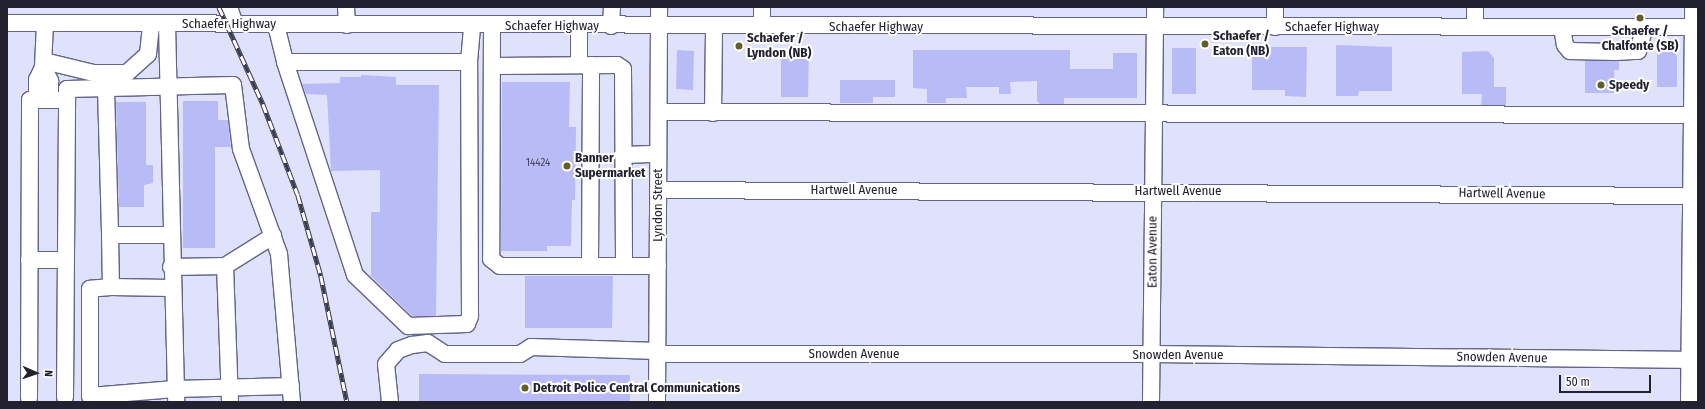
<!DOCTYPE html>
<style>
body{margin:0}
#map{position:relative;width:1705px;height:409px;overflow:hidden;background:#e0e1fb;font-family:"Fira Sans Condensed",sans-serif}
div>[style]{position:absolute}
.building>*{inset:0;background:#b9bbf7}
.roads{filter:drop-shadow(1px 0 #636488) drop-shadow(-1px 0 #636488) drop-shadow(0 1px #636488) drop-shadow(0 -1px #636488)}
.minor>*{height:16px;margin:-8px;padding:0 8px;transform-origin:8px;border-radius:8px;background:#fff}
.rail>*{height:4.5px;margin-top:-2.25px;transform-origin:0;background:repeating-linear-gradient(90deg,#fff 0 9px,#3b3b4c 0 18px);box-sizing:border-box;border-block:1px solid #3b3b4c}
.dots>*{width:11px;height:11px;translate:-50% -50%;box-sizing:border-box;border:2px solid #fff;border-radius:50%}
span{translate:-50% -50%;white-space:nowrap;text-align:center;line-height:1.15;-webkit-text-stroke:4px #fff;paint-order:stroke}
.number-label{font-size:11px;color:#474862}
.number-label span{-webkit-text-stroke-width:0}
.street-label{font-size:13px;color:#212130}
.poi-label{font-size:13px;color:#212130;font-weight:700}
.left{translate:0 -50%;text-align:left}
.frame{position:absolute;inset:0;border:8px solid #212130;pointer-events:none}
.north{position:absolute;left:16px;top:353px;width:40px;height:40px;-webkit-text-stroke:3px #fff;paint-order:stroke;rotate:92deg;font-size:11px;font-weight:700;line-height:16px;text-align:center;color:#212130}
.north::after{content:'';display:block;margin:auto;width:14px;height:18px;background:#212130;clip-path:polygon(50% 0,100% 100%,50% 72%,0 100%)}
.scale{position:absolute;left:1559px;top:375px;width:92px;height:18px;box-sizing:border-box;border:2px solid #212130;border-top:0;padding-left:5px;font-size:12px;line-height:14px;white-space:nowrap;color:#212130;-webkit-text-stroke:3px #fff;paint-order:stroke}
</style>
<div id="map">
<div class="building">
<i style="clip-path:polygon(1336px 45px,1392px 47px,1392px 91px,1359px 91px,1358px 96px,1336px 96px)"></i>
<i style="clip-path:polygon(1252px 47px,1307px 47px,1306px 97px,1285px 96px,1285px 90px,1252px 90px)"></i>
<i style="clip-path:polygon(1172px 48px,1196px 48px,1196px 94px,1172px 94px)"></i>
<i style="clip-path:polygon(677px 50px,694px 51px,693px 90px,676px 89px)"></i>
<i style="clip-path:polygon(781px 50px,809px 50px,808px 97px,781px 97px)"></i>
<i style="clip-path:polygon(913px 50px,1070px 50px,1070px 69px,1113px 69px,1113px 53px,1137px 53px,1137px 98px,1064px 98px,1064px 104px,1040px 104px,1037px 101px,1037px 81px,1010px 82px,1011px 94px,999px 94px,999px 87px,966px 87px,967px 98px,946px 98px,946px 103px,927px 103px,927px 89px,913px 88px)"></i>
<i style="clip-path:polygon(1657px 50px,1677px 50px,1677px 87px,1657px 87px)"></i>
<i style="clip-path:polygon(1488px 51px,1494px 58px,1494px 87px,1506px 87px,1506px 105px,1481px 105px,1482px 94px,1462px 94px,1462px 52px)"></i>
<i style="clip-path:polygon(1585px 61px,1619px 61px,1619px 70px,1614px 70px,1615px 93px,1585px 93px)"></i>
<i style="clip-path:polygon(361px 75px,396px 77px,396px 85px,439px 85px,436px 316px,412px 316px,371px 276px,371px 212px,380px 212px,380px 170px,331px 171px,327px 95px,306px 94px,302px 84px,340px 83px,340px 77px,361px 77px)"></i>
<i style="clip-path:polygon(840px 80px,895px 80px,895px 97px,873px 97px,873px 103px,840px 103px)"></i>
<i style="clip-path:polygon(502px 82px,570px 82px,569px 127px,576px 127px,575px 200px,572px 200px,571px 246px,547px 246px,547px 251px,501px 251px)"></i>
<i style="clip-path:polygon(183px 101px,218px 101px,218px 120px,228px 120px,231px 147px,215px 147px,215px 248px,183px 248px)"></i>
<i style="clip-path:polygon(116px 102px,146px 102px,146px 165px,153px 165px,153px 183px,144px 185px,144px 207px,119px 207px)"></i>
<i style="clip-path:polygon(525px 276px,613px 276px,612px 328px,525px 328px)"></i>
<i style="clip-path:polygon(419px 374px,630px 375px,630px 402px,419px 402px)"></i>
</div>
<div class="roads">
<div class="minor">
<i style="left:229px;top:7px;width:18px;rotate:71deg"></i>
<i style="left:346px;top:7px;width:18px;rotate:87deg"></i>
<i style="left:762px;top:7px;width:19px;rotate:90deg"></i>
<i style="left:1275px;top:7px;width:20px;rotate:90deg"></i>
<i style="left:1475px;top:7px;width:20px;rotate:90deg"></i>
<i style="left:7px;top:23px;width:1691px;rotate:0.14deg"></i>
<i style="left:167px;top:24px;width:378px;rotate:88.6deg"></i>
<i style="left:276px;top:25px;width:38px;rotate:76deg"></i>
<i style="left:285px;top:62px;width:224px;rotate:71.8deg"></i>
<i style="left:355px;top:275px;width:74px;rotate:43.9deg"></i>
<i style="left:408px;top:326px;width:59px;rotate:-1.9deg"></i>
<i style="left:467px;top:324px;width:9px;rotate:-69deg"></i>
<i style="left:470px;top:316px;width:254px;rotate:-90.2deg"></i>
<i style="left:469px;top:62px;width:36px;rotate:-85deg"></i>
<i style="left:492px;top:26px;width:233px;rotate:90.2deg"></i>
<i style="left:491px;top:259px;width:11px;rotate:38deg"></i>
<i style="left:500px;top:266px;width:158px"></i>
<i style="left:579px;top:26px;width:39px;rotate:90deg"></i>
<i style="left:611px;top:26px;width:19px;rotate:-87deg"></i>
<i style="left:1562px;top:27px;width:18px;rotate:81deg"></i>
<i style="left:1565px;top:45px;width:8px;rotate:50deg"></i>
<i style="left:1570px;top:51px;width:46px;rotate:1.2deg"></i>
<i style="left:1616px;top:52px;width:22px;rotate:-3deg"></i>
<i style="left:1638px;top:51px;width:25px;rotate:-74deg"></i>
<i style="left:44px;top:61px;width:51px;rotate:13.5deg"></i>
<i style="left:94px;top:73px;width:33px"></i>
<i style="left:127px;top:73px;width:28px;rotate:-42deg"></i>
<i style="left:148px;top:54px;width:30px;rotate:-84deg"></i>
<i style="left:285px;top:62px;width:184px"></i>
<i style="left:493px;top:66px;width:124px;rotate:-0.5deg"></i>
<i style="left:617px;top:65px;width:7px;rotate:34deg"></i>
<i style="left:623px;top:69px;width:197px;rotate:89.7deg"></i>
<i style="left:43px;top:67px;width:16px;rotate:63deg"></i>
<i style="left:50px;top:81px;width:19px;rotate:90deg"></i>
<i style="left:106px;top:89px;width:146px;rotate:88.4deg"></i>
<i style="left:110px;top:235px;width:60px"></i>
<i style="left:37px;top:100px;width:20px;rotate:-90deg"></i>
<i style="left:37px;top:80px;width:14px;rotate:-65deg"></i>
<i style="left:43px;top:67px;width:44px;rotate:-87.4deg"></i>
<i style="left:659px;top:112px;width:1039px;rotate:0.17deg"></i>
<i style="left:713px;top:113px;width:87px;rotate:-89.3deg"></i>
<i style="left:623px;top:155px;width:35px;rotate:-2deg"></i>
<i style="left:658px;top:190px;width:1040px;rotate:0.33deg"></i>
<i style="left:110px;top:235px;width:52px;rotate:88.9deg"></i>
<i style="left:111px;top:287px;width:61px;rotate:0.9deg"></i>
<i style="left:29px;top:260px;width:37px"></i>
<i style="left:590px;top:265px;width:200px;rotate:-89.7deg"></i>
<i style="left:171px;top:267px;width:54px;rotate:-1.1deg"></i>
<i style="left:111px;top:287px;width:21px;rotate:175deg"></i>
<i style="left:90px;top:289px;width:107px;rotate:90deg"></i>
<i style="left:90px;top:396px;width:85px;rotate:-4.7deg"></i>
<i style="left:175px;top:389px;width:116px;rotate:-1.5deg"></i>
<i style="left:658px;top:354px;width:494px"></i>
<i style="left:1152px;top:354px;width:546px;rotate:0.63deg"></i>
<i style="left:65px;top:397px;width:308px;rotate:-89.6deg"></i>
<i style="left:67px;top:89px;width:166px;rotate:-1.4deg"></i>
<i style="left:233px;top:85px;width:64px;rotate:82.9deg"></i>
<i style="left:241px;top:149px;width:112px;rotate:70.1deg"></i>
<i style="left:279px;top:254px;width:149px;rotate:85deg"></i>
<i style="left:29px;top:398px;width:298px;rotate:-89.8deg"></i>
<i style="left:30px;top:100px;width:36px"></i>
<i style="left:230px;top:402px;width:136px;rotate:-92.1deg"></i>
<i style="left:225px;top:266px;width:57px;rotate:-32deg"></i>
<i style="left:390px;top:402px;width:38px;rotate:-96deg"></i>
<i style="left:386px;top:364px;width:18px;rotate:-49deg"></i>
<i style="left:398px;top:350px;width:15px;rotate:-20deg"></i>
<i style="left:412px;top:345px;width:16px;rotate:-7deg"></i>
<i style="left:428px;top:343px;width:20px;rotate:33deg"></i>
<i style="left:445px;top:354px;width:75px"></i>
<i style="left:520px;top:354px;width:13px;rotate:-32deg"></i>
<i style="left:531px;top:347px;width:127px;rotate:1.8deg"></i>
<i style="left:657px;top:402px;width:395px;rotate:-89.7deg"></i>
<i style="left:1151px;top:402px;width:395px;rotate:-89.4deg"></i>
<i style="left:1689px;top:402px;width:395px;rotate:-89.4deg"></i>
</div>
</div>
<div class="rail">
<i style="left:219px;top:7px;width:107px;rotate:65.6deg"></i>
<i style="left:263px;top:104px;width:97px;rotate:69deg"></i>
<i style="left:298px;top:195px;width:84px;rotate:74.1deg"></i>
<i style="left:321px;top:276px;width:129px;rotate:78.3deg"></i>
</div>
<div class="dots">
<i style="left:1640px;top:18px;background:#635d29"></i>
<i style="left:1205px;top:44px;background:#635d29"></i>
<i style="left:739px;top:46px;background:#635d29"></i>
<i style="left:1601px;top:85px;background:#635d29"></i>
<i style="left:567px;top:166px;background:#635d29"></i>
<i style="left:525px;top:388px;background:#635d29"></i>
</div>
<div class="number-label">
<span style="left:538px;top:163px">14424</span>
</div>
<div class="street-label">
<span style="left:229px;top:24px">Schaefer Highway</span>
<span style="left:552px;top:26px">Schaefer Highway</span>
<span style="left:876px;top:27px">Schaefer Highway</span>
<span style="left:1332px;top:27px">Schaefer Highway</span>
<span style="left:854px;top:190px">Hartwell Avenue</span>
<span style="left:1178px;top:191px">Hartwell Avenue</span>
<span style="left:1502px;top:194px;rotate:1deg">Hartwell Avenue</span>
<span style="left:658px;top:205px;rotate:-90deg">Lyndon Street</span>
<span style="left:1153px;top:252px;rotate:-90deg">Eaton Avenue</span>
<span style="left:854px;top:354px">Snowden Avenue</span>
<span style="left:1178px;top:355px">Snowden Avenue</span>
<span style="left:1502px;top:358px;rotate:1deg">Snowden Avenue</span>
</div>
<div class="poi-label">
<span style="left:1640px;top:39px">Schaefer /<br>Chalfonte (SB)</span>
<span class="left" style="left:1213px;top:44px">Schaefer /<br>Eaton (NB)</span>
<span class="left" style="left:747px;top:46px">Schaefer /<br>Lyndon (NB)</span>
<span class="left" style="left:1609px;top:85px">Speedy</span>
<span class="left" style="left:575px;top:166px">Banner<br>Supermarket</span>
<span class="left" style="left:533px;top:388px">Detroit Police Central Communications</span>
</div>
<div class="frame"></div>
<div class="north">N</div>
<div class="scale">50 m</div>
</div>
